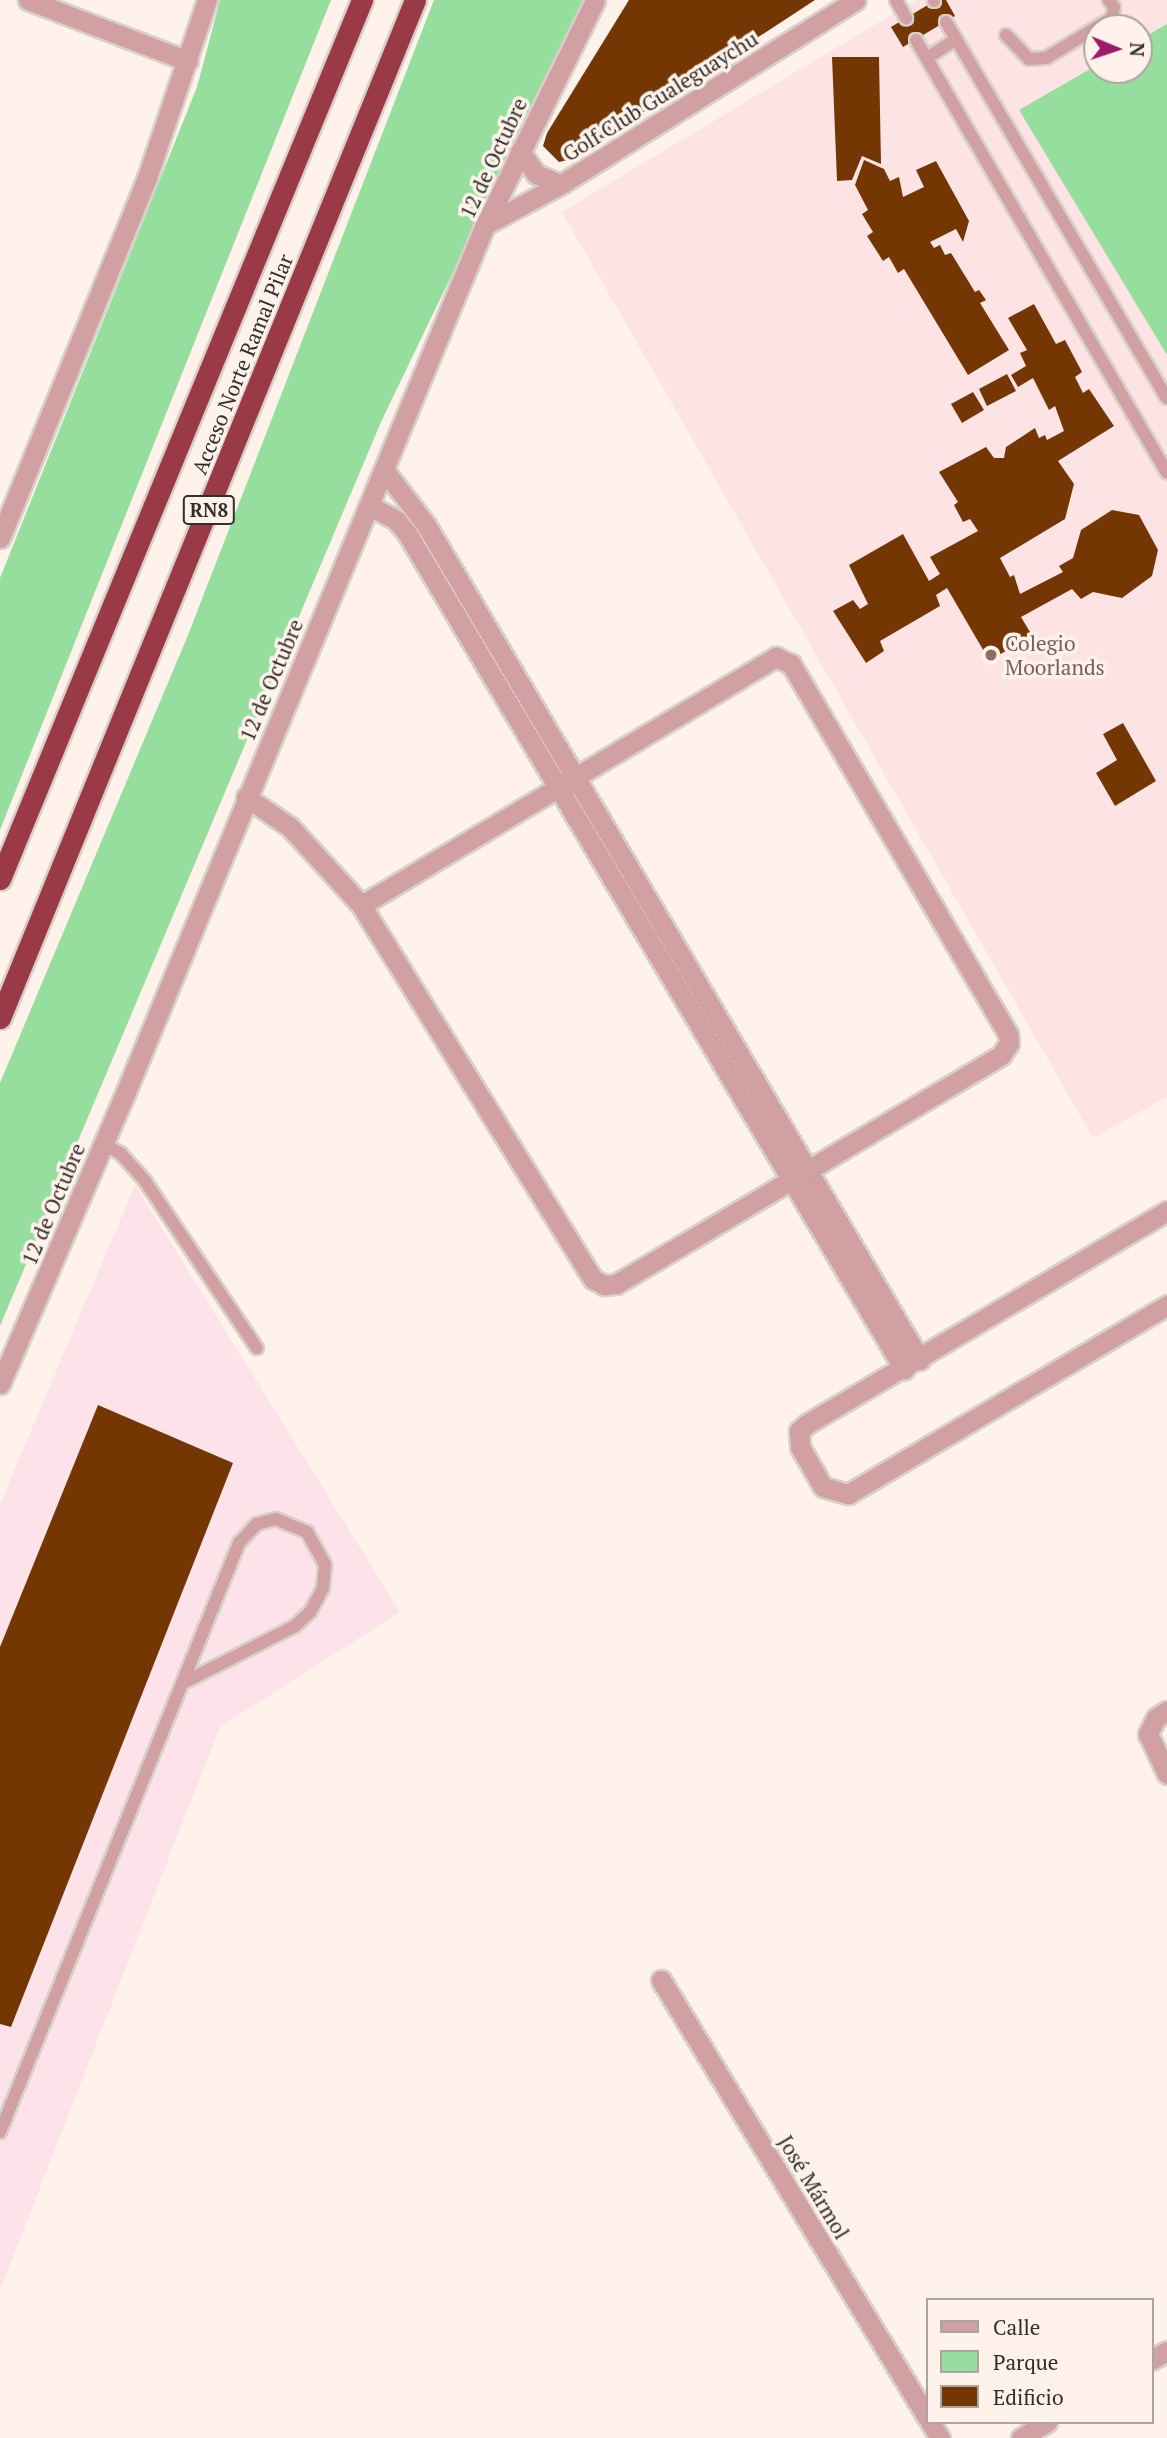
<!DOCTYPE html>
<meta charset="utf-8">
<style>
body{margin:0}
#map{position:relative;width:1167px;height:2438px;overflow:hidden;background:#fef2eb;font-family:"PT Serif",serif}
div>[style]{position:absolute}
.industrial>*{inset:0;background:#fde3e9}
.education>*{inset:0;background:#fee3e5}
.green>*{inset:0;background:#96de9d}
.building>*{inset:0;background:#743704}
.roads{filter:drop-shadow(2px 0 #d9cfc9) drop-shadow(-2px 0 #d9cfc9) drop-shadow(0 2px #d9cfc9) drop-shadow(0 -2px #d9cfc9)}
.service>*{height:12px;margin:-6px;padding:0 6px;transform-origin:6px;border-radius:6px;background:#d0a0a2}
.minor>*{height:19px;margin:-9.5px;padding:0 9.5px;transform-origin:9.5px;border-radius:9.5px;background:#d0a0a2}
.tertiary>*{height:19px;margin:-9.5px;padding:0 9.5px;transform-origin:9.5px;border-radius:9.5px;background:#d0a0a2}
.motorway>*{height:21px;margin:-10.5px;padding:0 10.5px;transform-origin:10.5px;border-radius:10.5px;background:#9a3a47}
.dots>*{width:19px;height:19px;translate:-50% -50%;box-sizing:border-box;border:4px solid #fef2eb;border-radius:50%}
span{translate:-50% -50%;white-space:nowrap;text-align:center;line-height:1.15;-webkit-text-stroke:7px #fef2eb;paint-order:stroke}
.shield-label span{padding:2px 5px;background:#fef2eb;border:2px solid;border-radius:5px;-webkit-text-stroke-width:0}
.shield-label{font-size:19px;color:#332e2c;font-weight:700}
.street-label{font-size:21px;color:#332e2c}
.education-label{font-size:21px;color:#785e54}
.left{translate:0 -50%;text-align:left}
.legend{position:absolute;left:926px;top:2298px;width:228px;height:126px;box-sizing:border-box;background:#fef2eb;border:2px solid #ada49f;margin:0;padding:9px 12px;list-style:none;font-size:21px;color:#332e2c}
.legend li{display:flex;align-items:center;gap:14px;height:35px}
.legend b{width:35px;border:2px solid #ada49f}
.north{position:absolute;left:1083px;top:14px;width:70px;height:70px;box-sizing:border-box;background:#fef2eb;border:2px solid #ada49f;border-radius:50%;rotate:92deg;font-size:19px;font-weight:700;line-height:28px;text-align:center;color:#332e2c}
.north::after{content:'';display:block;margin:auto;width:24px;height:32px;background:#9e1a6b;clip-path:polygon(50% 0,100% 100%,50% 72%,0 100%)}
</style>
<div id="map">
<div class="industrial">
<i style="clip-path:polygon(135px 1185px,400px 1612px,220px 1727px,0 2290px,0 1504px)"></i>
</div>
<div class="education">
<i style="clip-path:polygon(evenodd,916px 0,1167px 0,1167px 1097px,1093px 1138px,562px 212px,916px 0,1097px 28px,1139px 28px,1139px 70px,1097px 70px,1097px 28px)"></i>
</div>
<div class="green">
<i style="clip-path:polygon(220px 0,331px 0,0 830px,0 578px,197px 87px)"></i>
<i style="clip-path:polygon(434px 0,584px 0,381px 422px,0 1326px,0 1083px,188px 635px)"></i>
<i style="clip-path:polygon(1167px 24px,1167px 355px,1019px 110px,1097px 65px,1097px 70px,1139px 70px,1139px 40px)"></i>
</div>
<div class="building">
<i style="clip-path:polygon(629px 0,815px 0,572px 159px,559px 162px,543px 146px,547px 133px)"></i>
<i style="clip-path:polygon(936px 0,946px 0,955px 16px,903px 47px,891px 27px)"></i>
<i style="clip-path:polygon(832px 57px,879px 57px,881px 164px,862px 156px,852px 180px,837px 181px)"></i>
<i style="clip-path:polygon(864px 160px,884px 169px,890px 181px,899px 177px,903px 197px,924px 187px,916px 170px,936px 161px,969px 221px,963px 242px,956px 229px,930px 242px,934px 248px,940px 245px,945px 255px,951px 253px,975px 292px,979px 290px,986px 300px,980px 303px,1009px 350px,968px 375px,904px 269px,898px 273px,889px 257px,883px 261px,867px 236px,873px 232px,862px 214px,868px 210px,855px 185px)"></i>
<i style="clip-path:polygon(1034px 304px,1056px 344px,1065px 340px,1082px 372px,1075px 377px,1083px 393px,1089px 389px,1114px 426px,1058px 461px,1074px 484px,1065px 519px,1000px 558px,1010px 577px,1014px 575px,1020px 594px,1063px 572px,1059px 566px,1073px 558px,1081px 530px,1112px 510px,1139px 515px,1158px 550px,1152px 576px,1122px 598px,1093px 592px,1081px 599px,1072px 589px,1021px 617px,1033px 637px,989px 660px,947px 588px,936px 595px,940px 606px,880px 641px,884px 651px,866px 663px,833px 611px,853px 600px,860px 609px,868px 604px,849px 565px,903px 534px,929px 581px,940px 574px,930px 557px,978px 531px,970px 519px,963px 522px,954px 505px,958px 502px,939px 472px,986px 447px,994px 458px,1004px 458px,1006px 447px,1035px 428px,1039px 438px,1045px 435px,1047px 440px,1064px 431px,1055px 406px,1049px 410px,1033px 378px,1018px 387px,1011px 375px,1026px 366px,1020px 353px,1027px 350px,1008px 318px)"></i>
<i style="clip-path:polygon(1007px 374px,1016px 391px,987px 406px,979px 389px)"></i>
<i style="clip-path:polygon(973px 392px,984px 410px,962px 423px,951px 404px)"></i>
<i style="clip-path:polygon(1123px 723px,1156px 781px,1115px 806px,1096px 773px,1117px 760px,1103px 734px)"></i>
<i style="clip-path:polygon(98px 1405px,233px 1463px,11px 2027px,0 2024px,0 1647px)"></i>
</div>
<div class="roads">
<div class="service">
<i style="left:896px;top:0;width:21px;rotate:61deg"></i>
<i style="left:934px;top:0;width:1px;rotate:90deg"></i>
<i style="left:946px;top:22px;width:436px;rotate:59.6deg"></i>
<i style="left:1006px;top:35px;width:33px;rotate:46deg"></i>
<i style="left:1029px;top:59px;width:17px;rotate:-3deg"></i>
<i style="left:1046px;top:58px;width:77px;rotate:-31.2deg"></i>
<i style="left:1112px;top:18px;width:11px;rotate:-80deg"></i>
<i style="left:1114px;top:7px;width:9px;rotate:-126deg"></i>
<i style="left:916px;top:40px;width:500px;rotate:59.9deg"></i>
<i style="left:927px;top:58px;width:35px;rotate:-33deg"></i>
<i style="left:104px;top:1144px;width:20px;rotate:30deg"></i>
<i style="left:121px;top:1154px;width:36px;rotate:48deg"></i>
<i style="left:145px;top:1181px;width:201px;rotate:56.2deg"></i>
<i style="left:0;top:2132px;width:636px;rotate:-67.91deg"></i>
<i style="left:239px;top:1543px;width:26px;rotate:-47deg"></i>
<i style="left:257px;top:1524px;width:20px;rotate:-15deg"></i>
<i style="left:276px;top:1519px;width:34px;rotate:23deg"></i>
<i style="left:307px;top:1532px;width:38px;rotate:61deg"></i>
<i style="left:325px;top:1565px;width:23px;rotate:95deg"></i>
<i style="left:323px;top:1588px;width:27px;rotate:118deg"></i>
<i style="left:310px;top:1612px;width:21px;rotate:137deg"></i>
<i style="left:295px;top:1626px;width:126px;rotate:153deg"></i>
</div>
<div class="minor">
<i style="left:28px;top:0;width:171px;rotate:20.9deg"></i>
<i style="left:520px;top:151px;width:28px;rotate:55deg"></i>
<i style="left:536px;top:174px;width:26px;rotate:23deg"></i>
<i style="left:485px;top:225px;width:89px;rotate:-28.3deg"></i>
<i style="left:563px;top:183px;width:345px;rotate:-32deg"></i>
<i style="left:384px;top:470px;width:69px;rotate:52.6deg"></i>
<i style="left:426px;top:525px;width:970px;rotate:59.39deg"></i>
<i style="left:370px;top:506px;width:30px;rotate:28deg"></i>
<i style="left:396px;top:520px;width:17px;rotate:50deg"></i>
<i style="left:407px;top:533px;width:973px;rotate:59.27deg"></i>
<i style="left:246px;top:797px;width:53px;rotate:34.3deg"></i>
<i style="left:290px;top:827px;width:105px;rotate:47.7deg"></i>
<i style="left:361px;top:905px;width:440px;rotate:58.2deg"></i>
<i style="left:593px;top:1279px;width:13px;rotate:29deg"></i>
<i style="left:604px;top:1285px;width:12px;rotate:-5deg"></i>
<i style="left:616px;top:1284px;width:448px;rotate:-30.7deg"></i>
<i style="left:1001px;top:1055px;width:14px;rotate:-56deg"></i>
<i style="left:1009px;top:1043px;width:9px;rotate:-96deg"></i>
<i style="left:1008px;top:1034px;width:429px;rotate:-120.4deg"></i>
<i style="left:791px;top:664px;width:17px;rotate:-155deg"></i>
<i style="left:776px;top:657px;width:483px;rotate:149.1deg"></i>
<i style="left:1167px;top:1211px;width:418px;rotate:149.4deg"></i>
<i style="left:807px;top:1424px;width:11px;rotate:139deg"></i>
<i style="left:799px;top:1431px;width:16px;rotate:86deg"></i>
<i style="left:800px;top:1447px;width:46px;rotate:60.1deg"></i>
<i style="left:823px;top:1487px;width:26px;rotate:16deg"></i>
<i style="left:848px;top:1494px;width:371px;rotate:-30.6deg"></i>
<i style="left:1167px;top:1711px;width:13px;rotate:148deg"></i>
<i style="left:1156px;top:1718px;width:18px;rotate:117deg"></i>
<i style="left:1148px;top:1734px;width:44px;rotate:64.6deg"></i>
<i style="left:661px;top:1980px;width:512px;rotate:58.67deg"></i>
<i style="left:930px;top:2422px;width:19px;rotate:58deg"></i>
</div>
<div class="tertiary">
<i style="left:0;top:538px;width:389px;rotate:-67.8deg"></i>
<i style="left:147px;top:178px;width:188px;rotate:-71.4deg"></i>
<i style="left:0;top:1384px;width:316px;rotate:-66.7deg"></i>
<i style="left:125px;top:1094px;width:941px;rotate:-67.5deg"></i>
<i style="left:485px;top:225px;width:250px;rotate:-63.9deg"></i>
<i style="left:1151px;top:2360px;width:18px;rotate:-29deg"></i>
<i style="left:1021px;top:2438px;width:31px;rotate:-32deg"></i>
</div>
<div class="motorway">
<i style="left:0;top:879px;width:951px;rotate:-67.62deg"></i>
<i style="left:0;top:1018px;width:1099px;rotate:-67.82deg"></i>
</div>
</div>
<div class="dots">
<i style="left:991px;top:655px;background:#8d6e63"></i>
</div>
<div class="shield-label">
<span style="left:209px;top:510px">RN8</span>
</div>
<div class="street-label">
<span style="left:660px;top:96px;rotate:-32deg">Golf Club Gualeguaychu</span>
<span style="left:493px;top:158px;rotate:-65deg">12 de Octubre</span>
<span style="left:242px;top:364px;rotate:-68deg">Acceso Norte Ramal Pilar</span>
<span style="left:271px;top:680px;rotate:-67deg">12 de Octubre</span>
<span style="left:53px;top:1204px;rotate:-67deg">12 de Octubre</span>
<span style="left:814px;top:2187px;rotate:59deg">José Mármol</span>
</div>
<div class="education-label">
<span class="left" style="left:1005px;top:655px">Colegio<br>Moorlands</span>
</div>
<ul class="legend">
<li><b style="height:9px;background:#d0a0a2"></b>Calle</li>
<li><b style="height:19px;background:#96de9d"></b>Parque</li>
<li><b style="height:19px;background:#743704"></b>Edificio</li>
</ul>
<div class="north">N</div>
</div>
